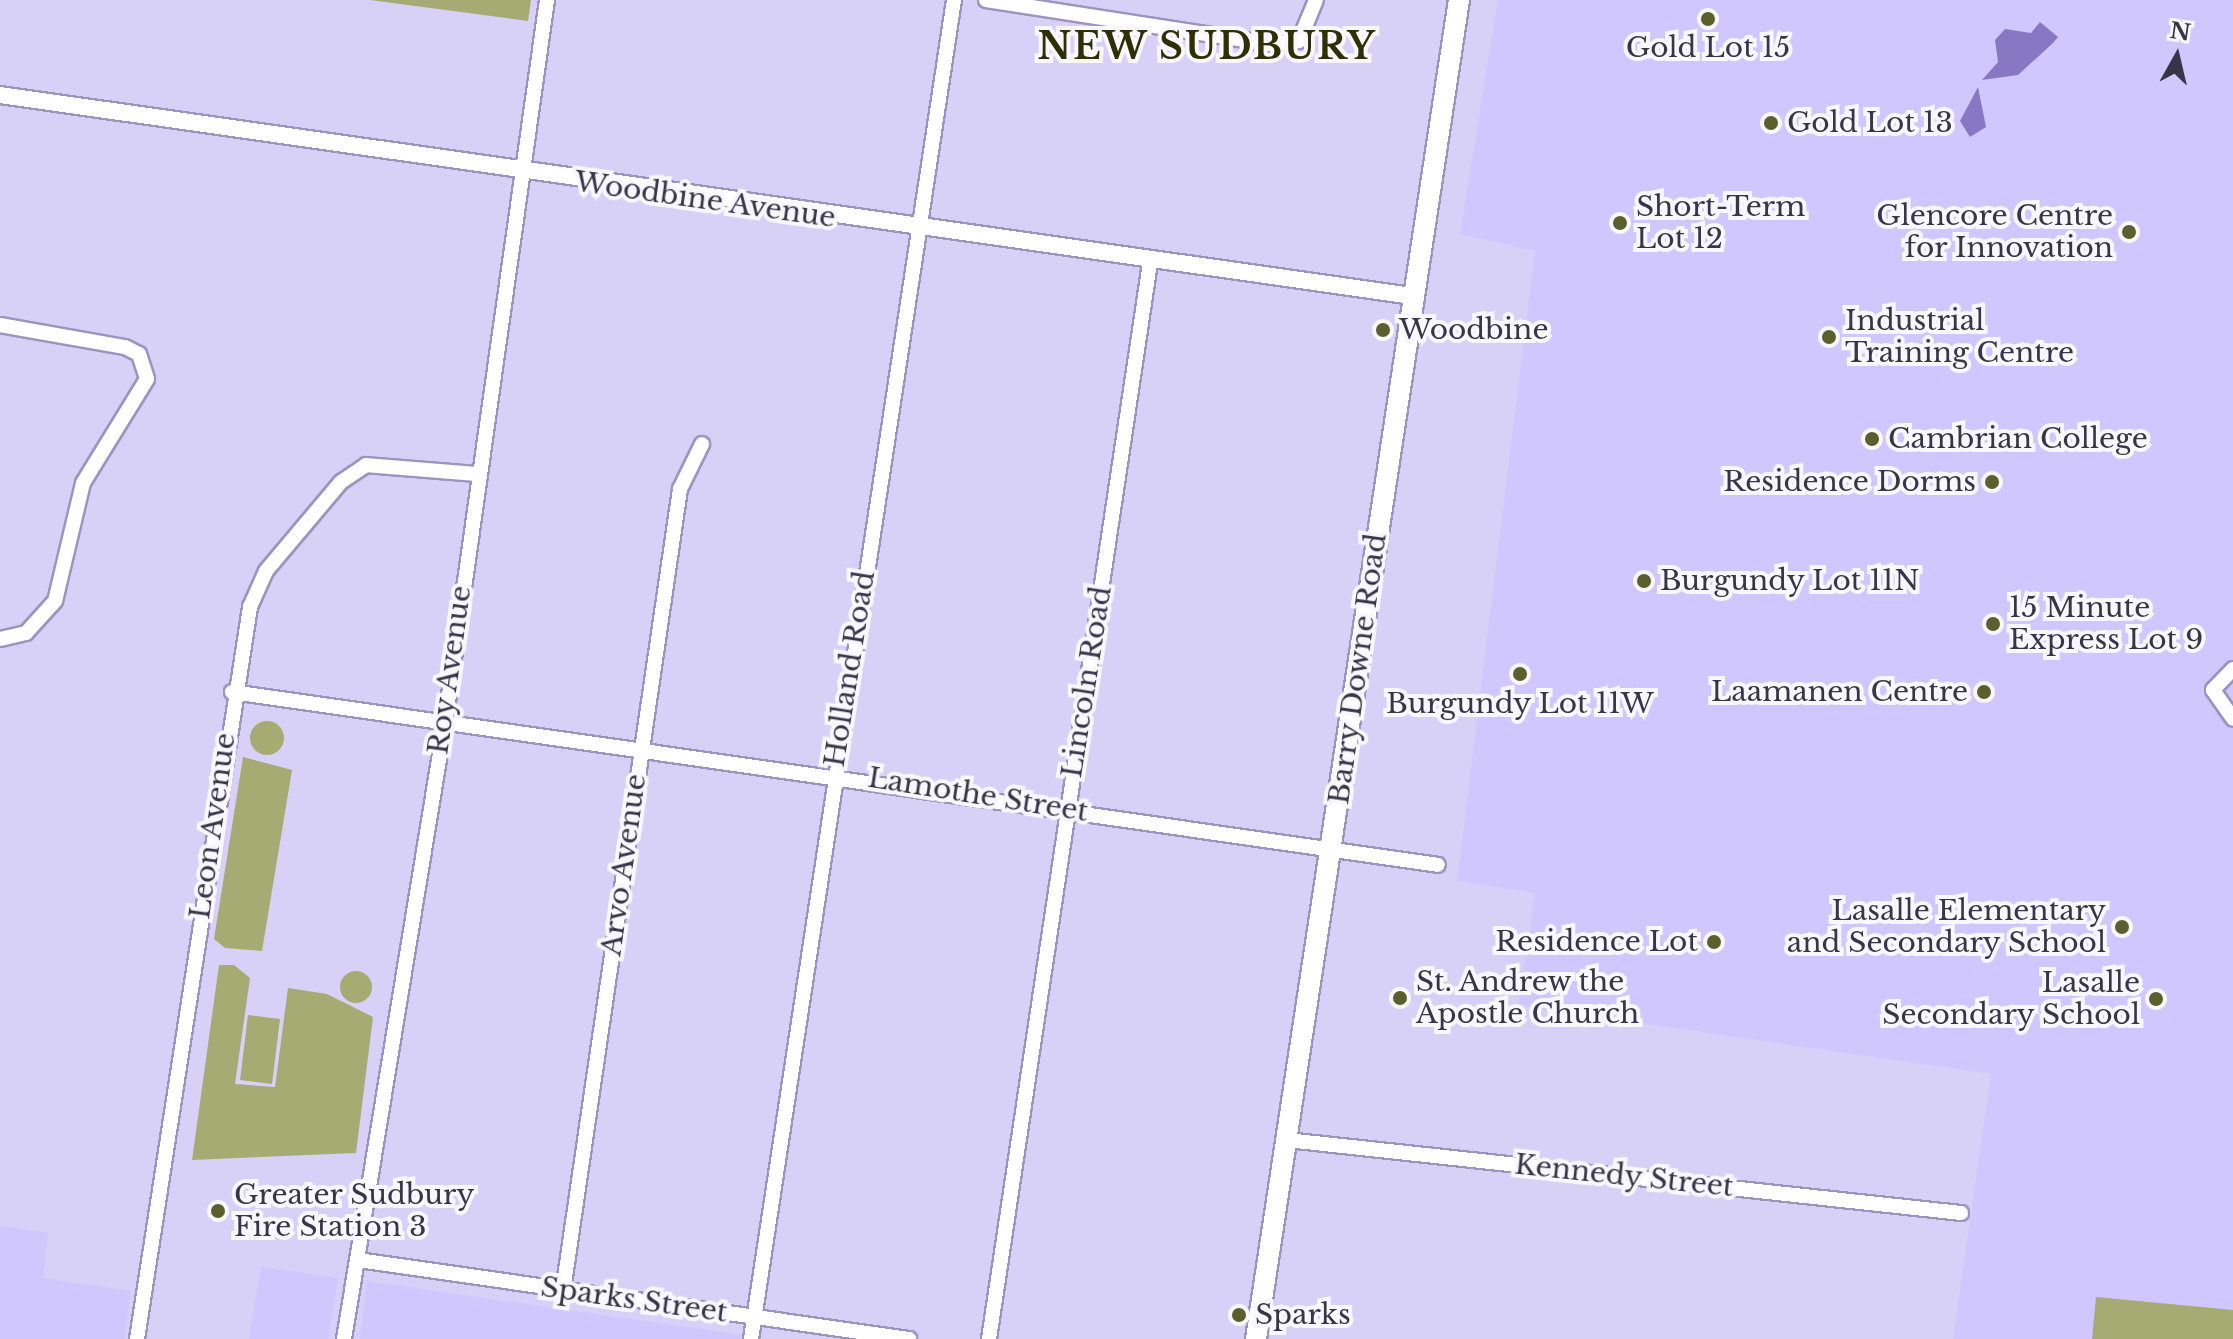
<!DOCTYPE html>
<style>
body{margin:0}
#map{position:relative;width:2233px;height:1339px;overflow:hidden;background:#d7d1f8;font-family:"Libre Baskerville",serif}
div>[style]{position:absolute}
.built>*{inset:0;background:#d0c7fe}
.green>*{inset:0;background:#a6aa73}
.round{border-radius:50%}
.water>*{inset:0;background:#8878c3}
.roads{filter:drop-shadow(2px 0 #9b94c1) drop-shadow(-2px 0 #9b94c1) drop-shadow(0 2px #9b94c1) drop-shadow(0 -2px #9b94c1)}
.minor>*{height:14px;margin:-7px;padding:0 7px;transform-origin:7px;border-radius:7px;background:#fff}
.tertiary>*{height:16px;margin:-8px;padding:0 8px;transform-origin:8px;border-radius:8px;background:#fff}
.secondary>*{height:20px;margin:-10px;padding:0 10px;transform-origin:10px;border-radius:10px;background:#fff}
.dots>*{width:22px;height:22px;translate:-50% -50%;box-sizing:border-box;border:4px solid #f8f7fc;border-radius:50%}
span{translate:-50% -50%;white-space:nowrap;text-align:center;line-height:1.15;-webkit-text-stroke:8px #f8f7fc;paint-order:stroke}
.poi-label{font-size:28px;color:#383548}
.left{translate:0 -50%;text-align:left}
.right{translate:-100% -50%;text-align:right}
.street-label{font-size:28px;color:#383548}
.district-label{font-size:36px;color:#2d2f05;font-weight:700;letter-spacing:2px}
.north{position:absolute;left:2137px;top:16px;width:80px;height:80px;-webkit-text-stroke:6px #f8f7fc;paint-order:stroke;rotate:8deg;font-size:22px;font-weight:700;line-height:32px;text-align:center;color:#383548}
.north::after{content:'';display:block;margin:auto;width:28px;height:36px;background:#383548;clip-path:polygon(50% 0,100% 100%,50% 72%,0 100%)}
</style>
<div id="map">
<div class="built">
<i style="clip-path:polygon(1498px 0,2233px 0,2233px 1339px,1953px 1339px,1991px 1074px,1518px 1005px,1535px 893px,1457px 881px,1535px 251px,1460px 234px)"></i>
<i style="clip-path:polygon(0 1226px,48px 1233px,43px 1278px,131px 1291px,124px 1339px,0 1339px)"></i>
<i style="clip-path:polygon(261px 1267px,338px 1278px,328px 1339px,249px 1339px)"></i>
<i style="clip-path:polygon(367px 1281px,741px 1335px,740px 1339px,360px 1339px)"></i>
</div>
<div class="green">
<i style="clip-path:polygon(370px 0,531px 0,528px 21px)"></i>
<i class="round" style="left:250px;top:721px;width:34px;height:34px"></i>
<i style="clip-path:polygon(243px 757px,292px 770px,262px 951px,225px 948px,214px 939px)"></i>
<i style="clip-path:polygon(219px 965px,234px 965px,250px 978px,235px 1084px,275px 1087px,288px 988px,327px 994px,373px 1017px,356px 1153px,192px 1160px)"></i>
<i class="round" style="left:340px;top:971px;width:32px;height:32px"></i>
<i style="clip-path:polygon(248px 1015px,280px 1019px,272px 1084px,240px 1080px)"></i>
<i style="clip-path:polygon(2096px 1297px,2233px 1310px,2233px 1339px,2092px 1339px)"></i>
</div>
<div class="water">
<i style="clip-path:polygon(2040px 22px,2058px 37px,2053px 43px,2018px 75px,1982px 80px,1998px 62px,1995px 40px,2005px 29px,2031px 33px)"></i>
<i style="clip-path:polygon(1978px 87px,1986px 127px,1970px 137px,1960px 121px)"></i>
</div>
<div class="roads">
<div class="minor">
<i style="left:986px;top:0;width:287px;rotate:8.8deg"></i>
<i style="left:1270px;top:44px;width:29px;rotate:-6deg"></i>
<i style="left:1299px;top:41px;width:44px;rotate:-67.5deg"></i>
<i style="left:0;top:325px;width:127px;rotate:10deg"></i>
<i style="left:125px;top:347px;width:16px;rotate:27deg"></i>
<i style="left:139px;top:354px;width:26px;rotate:72deg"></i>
<i style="left:147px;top:379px;width:122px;rotate:121.6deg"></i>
<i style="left:83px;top:483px;width:121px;rotate:103.3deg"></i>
<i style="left:55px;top:601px;width:43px;rotate:132.2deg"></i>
<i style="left:26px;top:633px;width:27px;rotate:167deg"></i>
<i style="left:2233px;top:669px;width:29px;rotate:134deg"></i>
<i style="left:2213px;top:690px;width:35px;rotate:55deg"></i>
<i style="left:232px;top:692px;width:1218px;rotate:8.16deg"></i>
<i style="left:1287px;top:1140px;width:678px;rotate:6.18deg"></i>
<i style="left:358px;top:1260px;width:557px;rotate:8.16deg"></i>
<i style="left:563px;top:1291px;width:810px;rotate:-81.7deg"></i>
<i style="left:680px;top:489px;width:50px;rotate:-63.9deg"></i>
<i style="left:137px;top:1339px;width:741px;rotate:-81.22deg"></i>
<i style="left:250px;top:607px;width:39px;rotate:-66deg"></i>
<i style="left:266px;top:571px;width:116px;rotate:-49.9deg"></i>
<i style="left:341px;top:482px;width:30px;rotate:-34deg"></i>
<i style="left:366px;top:465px;width:110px;rotate:4.7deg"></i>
<i style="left:344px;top:1339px;width:624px;rotate:-80.69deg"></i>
<i style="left:445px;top:723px;width:730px;rotate:-81.97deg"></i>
<i style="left:751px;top:1339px;width:1354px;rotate:-81.38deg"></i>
<i style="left:989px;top:1339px;width:1088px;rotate:-81.49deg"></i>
</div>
<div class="tertiary">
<i style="left:0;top:95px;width:1426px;rotate:8.1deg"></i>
</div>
<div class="secondary">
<i style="left:1256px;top:1339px;width:1354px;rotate:-81.38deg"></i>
</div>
</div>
<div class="dots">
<i style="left:1708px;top:19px;background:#5b5f2d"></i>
<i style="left:1771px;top:123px;background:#5b5f2d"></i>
<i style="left:1620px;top:223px;background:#5b5f2d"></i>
<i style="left:2129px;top:232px;background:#5b5f2d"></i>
<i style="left:1383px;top:330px;background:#5b5f2d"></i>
<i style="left:1829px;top:337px;background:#5b5f2d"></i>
<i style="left:1872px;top:439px;background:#5b5f2d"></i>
<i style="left:1992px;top:482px;background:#5b5f2d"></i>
<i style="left:1644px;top:581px;background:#5b5f2d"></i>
<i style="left:1993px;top:624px;background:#5b5f2d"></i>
<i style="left:1520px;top:674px;background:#5b5f2d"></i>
<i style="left:1984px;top:692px;background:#5b5f2d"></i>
<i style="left:2122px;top:927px;background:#5b5f2d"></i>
<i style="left:1714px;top:942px;background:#5b5f2d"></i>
<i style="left:1400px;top:998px;background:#5b5f2d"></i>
<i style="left:2156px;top:999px;background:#5b5f2d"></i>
<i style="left:218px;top:1211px;background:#5b5f2d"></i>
<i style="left:1239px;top:1315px;background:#5b5f2d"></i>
</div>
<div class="poi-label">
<span style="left:1708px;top:48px">Gold Lot 15</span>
<span class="left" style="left:1787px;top:123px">Gold Lot 13</span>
<span class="left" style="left:1636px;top:223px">Short-Term<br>Lot 12</span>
<span class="right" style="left:2113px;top:232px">Glencore Centre<br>for Innovation</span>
<span class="left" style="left:1845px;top:337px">Industrial<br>Training Centre</span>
<span class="left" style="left:1399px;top:330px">Woodbine</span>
<span class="left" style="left:1888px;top:439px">Cambrian College</span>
<span class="right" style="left:1976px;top:482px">Residence Dorms</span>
<span class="left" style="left:1660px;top:581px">Burgundy Lot 11N</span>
<span class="left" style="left:2009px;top:624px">15 Minute<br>Express Lot 9</span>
<span class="right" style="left:1968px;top:692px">Laamanen Centre</span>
<span style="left:1520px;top:704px">Burgundy Lot 11W</span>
<span class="right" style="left:2106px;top:927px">Lasalle Elementary<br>and Secondary School</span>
<span class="right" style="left:1698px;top:942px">Residence Lot</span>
<span class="left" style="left:1416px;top:998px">St. Andrew the<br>Apostle Church</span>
<span class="right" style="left:2140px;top:999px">Lasalle<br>Secondary School</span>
<span class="left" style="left:234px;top:1211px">Greater Sudbury<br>Fire Station 3</span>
<span class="left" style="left:1255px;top:1315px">Sparks</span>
</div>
<div class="street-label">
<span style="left:705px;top:200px;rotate:8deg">Woodbine Avenue</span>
<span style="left:850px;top:669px;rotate:-81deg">Holland Road</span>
<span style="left:1358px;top:669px;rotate:-82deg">Barry Downe Road</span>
<span style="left:450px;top:670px;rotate:-82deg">Roy Avenue</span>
<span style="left:1087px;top:682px;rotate:-81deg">Lincoln Road</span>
<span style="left:978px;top:795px;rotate:9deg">Lamothe Street</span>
<span style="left:213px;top:826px;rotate:-82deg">Leon Avenue</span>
<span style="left:624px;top:865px;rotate:-82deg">Arvo Avenue</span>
<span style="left:1624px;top:1176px;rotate:6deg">Kennedy Street</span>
<span style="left:634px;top:1300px;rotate:8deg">Sparks Street</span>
</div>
<div class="district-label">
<span style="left:1207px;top:47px">NEW SUDBURY</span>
</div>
<div class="north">N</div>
</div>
